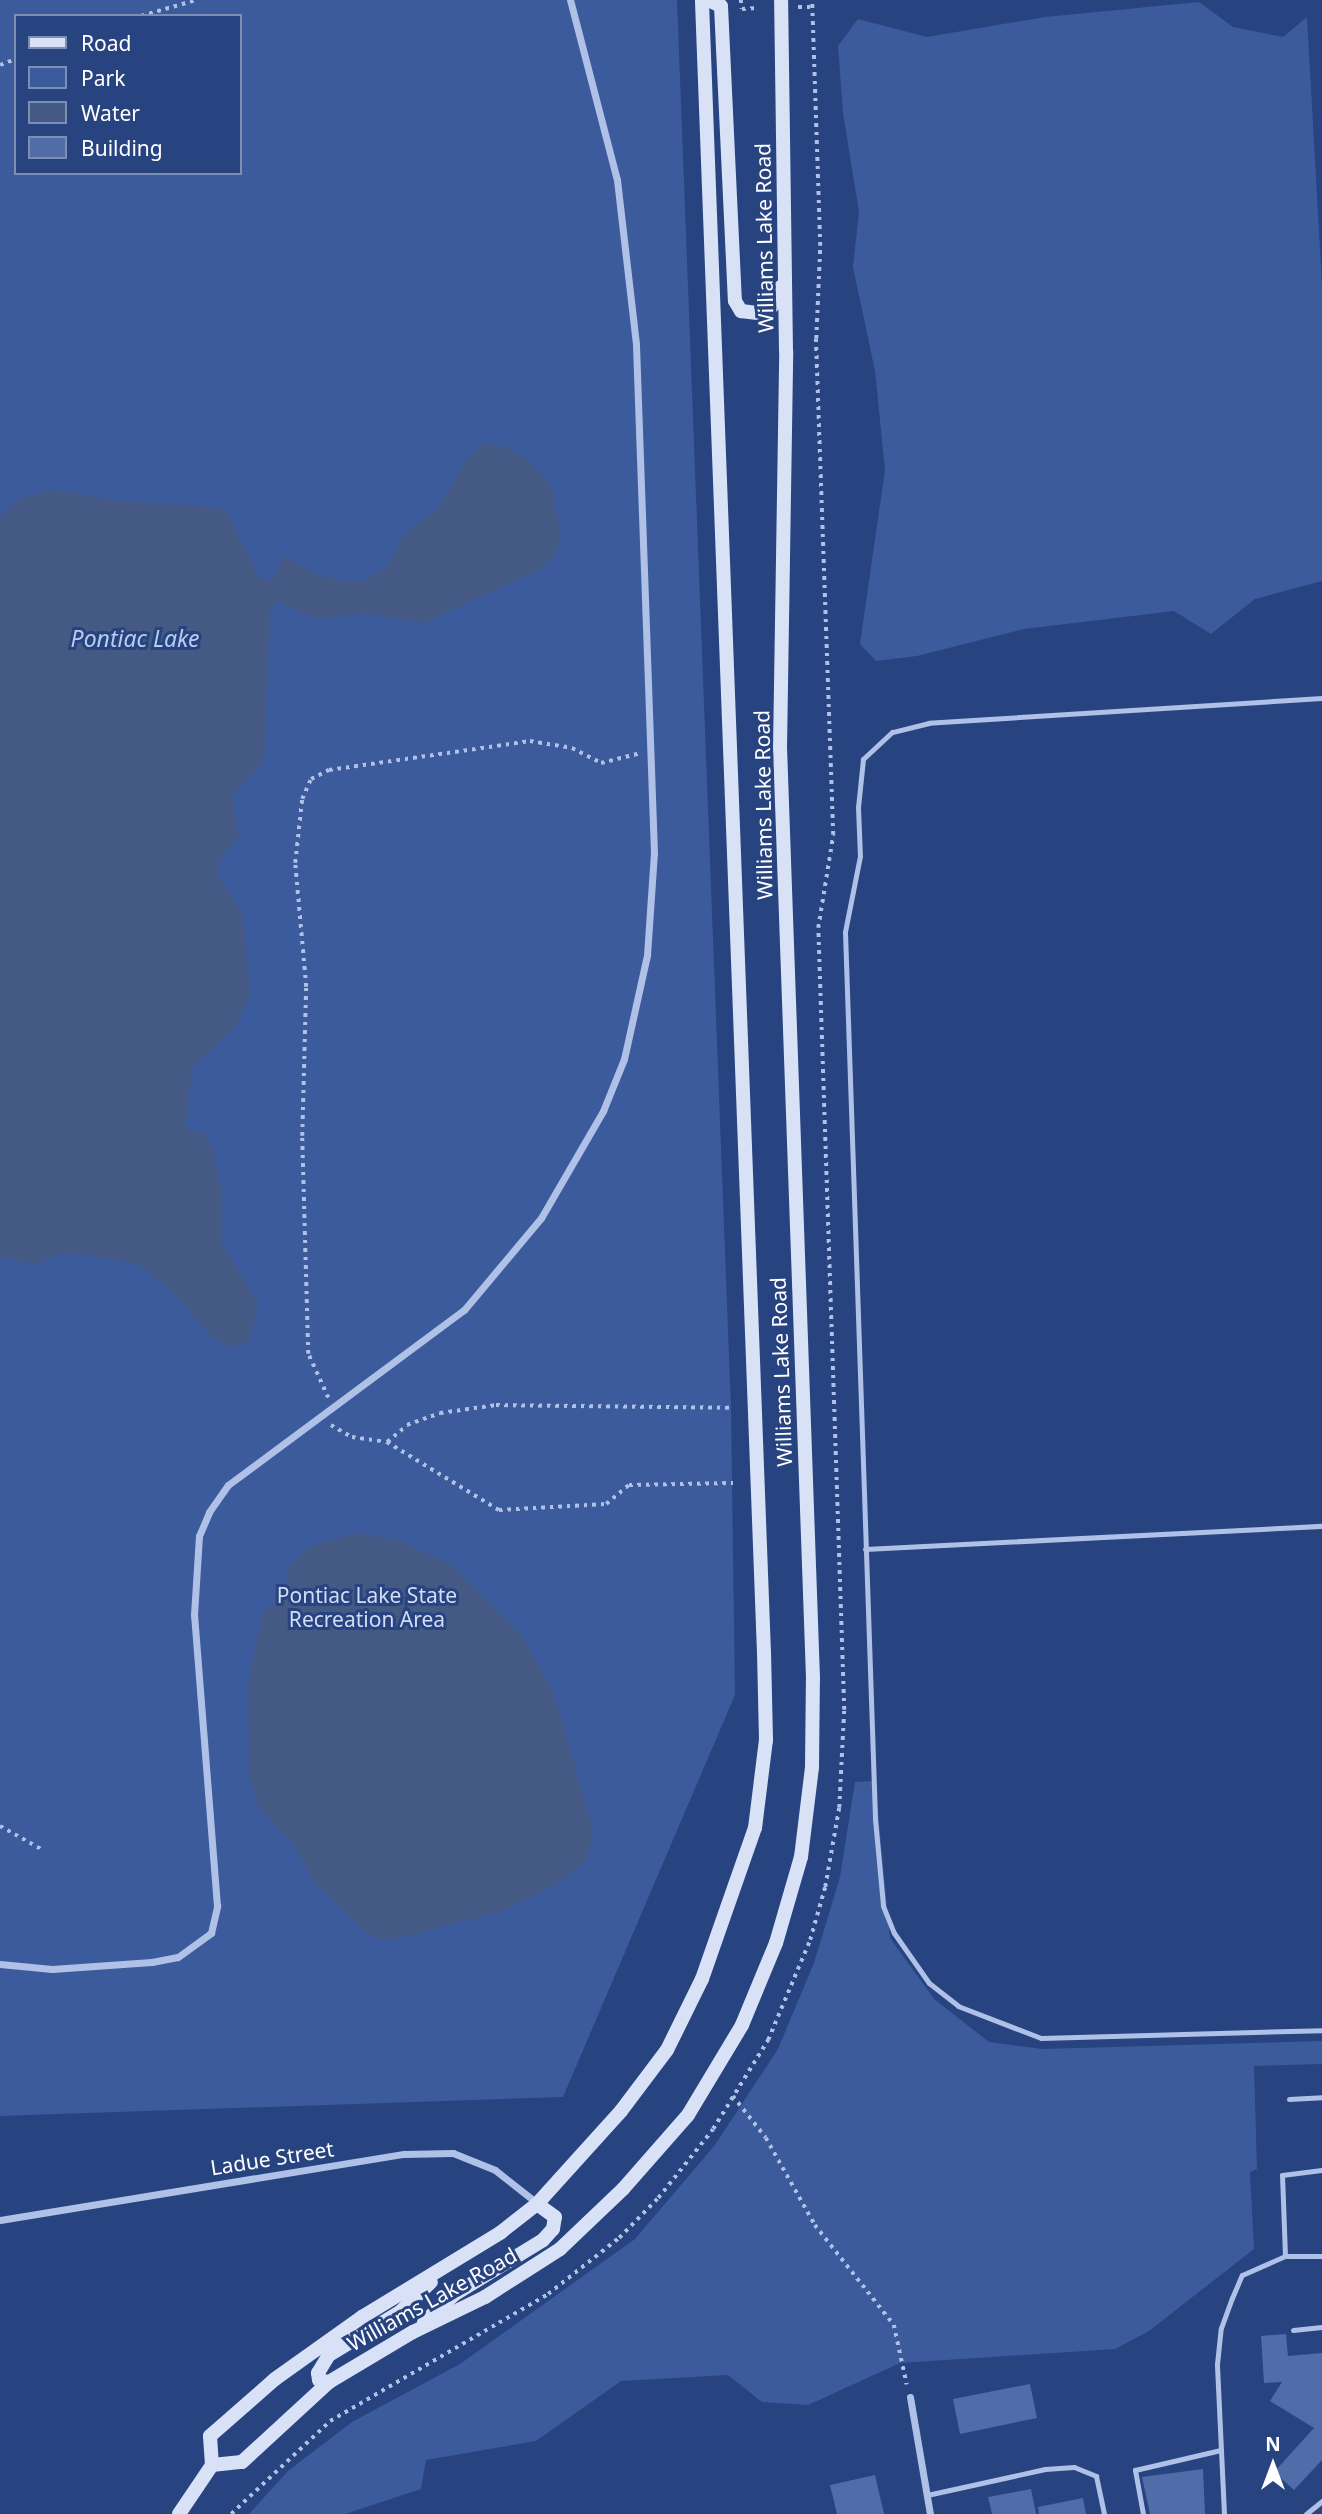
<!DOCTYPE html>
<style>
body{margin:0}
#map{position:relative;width:1322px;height:2514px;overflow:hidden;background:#274380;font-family:"Noto Sans",sans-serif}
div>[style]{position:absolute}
.green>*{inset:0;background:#3c5b9d}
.water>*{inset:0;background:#455985}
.building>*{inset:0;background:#506ca9}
.path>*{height:3.5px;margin-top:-1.75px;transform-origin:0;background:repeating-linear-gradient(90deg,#afc1e6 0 3.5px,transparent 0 8.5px)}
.lane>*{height:5px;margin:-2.5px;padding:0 2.5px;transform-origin:2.5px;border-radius:2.5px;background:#afc1e6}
.street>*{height:7px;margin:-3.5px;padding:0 3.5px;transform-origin:3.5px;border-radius:3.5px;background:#afc1e6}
.secondary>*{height:14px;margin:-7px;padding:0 7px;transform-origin:7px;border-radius:7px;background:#d8e1f6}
span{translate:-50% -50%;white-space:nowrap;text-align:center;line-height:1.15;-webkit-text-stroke:6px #274380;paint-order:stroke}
.street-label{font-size:21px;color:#fff}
.park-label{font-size:21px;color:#d2ddf5}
.water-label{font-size:23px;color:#bacbed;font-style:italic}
.legend{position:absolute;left:14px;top:14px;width:228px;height:161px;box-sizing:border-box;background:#274380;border:2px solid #7d8eb3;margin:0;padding:9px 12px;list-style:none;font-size:21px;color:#fff}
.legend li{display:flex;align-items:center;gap:14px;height:35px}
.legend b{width:35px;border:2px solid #7d8eb3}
.north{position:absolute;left:1238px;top:2430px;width:70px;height:70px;-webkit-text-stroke:5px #274380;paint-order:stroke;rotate:0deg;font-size:19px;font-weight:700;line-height:28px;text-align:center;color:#fff}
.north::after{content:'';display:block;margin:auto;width:24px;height:32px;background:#fff;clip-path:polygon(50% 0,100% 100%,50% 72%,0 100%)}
</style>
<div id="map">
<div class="green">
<i style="clip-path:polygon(evenodd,0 0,677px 0,731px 1408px,735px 1695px,563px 2097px,0 2116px,0 0,16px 16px,240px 16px,240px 173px,16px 173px,16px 16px)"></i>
<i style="clip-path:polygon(1199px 2px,1233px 27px,1283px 37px,1307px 17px,1322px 285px,1322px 581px,1255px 599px,1211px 634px,1174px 611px,1024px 629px,917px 656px,876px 661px,860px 644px,885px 470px,875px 371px,853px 267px,859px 212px,843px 113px,838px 46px,858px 19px,927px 37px,1045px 17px)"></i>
<i style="clip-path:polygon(875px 1781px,890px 1938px,934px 1999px,989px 2042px,1042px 2049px,1322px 2041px,1322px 2064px,1254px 2066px,1257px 2169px,1250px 2172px,1254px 2249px,1149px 2331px,1115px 2349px,900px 2363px,808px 2405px,762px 2402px,728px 2375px,621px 2381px,536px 2441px,426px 2460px,421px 2489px,345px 2514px,249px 2514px,288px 2471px,352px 2422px,460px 2364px,635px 2239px,715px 2145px,778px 2049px,814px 1963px,840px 1877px,855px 1782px)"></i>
</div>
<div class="water">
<i style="clip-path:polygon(486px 443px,505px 447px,529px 461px,551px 487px,561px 532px,556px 553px,543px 568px,424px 623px,366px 613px,316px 619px,276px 601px,270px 612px,265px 746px,262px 763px,232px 796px,239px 836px,223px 855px,218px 869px,219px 878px,243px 915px,250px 996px,235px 1027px,192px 1068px,186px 1124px,189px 1131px,203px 1131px,213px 1150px,221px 1187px,221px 1242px,258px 1303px,250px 1340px,233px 1348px,211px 1336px,169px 1288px,136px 1264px,75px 1253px,59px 1254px,37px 1264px,0 1258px,0 517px,21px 498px,53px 490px,118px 501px,212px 507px,226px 511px,261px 580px,273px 580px,283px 556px,322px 577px,360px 582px,385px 569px,404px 534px,438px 508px,468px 457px)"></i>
<i style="clip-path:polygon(356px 1533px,398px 1540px,452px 1565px,523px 1637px,554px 1693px,591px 1822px,591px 1845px,584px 1863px,553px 1886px,499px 1912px,390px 1940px,379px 1939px,360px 1927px,316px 1884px,293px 1844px,259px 1808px,249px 1777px,248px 1683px,262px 1615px,281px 1594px,291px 1565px,308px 1547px)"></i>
</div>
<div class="building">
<i style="clip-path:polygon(1286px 2334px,1288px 2356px,1322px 2353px,1322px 2460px,1294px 2490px,1274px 2472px,1314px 2428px,1270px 2401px,1282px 2382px,1264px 2383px,1261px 2336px)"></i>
<i style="clip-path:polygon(1030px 2384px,1037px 2418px,960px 2434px,953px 2399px)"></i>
<i style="clip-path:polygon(1203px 2469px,1205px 2514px,1150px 2514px,1142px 2477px)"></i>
<i style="clip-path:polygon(875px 2475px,884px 2514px,837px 2514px,830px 2485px)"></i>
<i style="clip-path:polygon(1031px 2489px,1036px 2514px,992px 2514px,988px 2497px)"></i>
<i style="clip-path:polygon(1083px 2498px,1086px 2514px,1039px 2514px,1038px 2507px)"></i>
</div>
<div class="path">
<i style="left:741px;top:0;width:9px;rotate:84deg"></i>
<i style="left:742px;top:9px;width:15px;rotate:-4deg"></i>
<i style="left:798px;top:7px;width:14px"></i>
<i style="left:141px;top:16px;width:57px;rotate:-16.2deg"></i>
<i style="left:0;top:65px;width:17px;rotate:-21deg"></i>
<i style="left:328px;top:1398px;width:48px;rotate:-114.4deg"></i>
<i style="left:308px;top:1354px;width:218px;rotate:-91.6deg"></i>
<i style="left:302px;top:1136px;width:149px;rotate:-88.5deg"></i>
<i style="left:306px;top:987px;width:124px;rotate:-95.1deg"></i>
<i style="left:295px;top:863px;width:64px;rotate:-83.8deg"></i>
<i style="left:302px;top:799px;width:22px;rotate:-66deg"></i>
<i style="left:311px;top:779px;width:20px;rotate:-27deg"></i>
<i style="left:329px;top:770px;width:203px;rotate:-8.2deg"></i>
<i style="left:530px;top:741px;width:43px;rotate:9.5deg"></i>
<i style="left:572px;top:748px;width:33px;rotate:27deg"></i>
<i style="left:601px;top:763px;width:38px;rotate:-14deg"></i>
<i style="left:331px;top:1425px;width:24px;rotate:30deg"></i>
<i style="left:352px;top:1437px;width:35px;rotate:8deg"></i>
<i style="left:387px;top:1442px;width:131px;rotate:31.3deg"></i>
<i style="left:499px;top:1510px;width:107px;rotate:-3.2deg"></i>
<i style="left:606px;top:1504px;width:30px;rotate:-40deg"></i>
<i style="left:629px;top:1485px;width:104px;rotate:-1.1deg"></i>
<i style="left:387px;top:1442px;width:26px;rotate:-40deg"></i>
<i style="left:407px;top:1425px;width:35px;rotate:-20deg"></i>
<i style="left:440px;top:1413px;width:57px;rotate:-8.1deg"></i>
<i style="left:496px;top:1405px;width:235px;rotate:0.7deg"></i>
<i style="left:0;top:1826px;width:49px;rotate:29.2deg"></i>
<i style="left:733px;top:2096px;width:53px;rotate:51.8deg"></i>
<i style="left:766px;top:2138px;width:100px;rotate:60.6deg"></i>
<i style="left:815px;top:2225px;width:127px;rotate:51.7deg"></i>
<i style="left:894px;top:2325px;width:61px;rotate:77.8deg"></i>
<i style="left:231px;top:2514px;width:136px;rotate:-43.2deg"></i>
<i style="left:330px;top:2421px;width:252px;rotate:-30.2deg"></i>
<i style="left:548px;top:2294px;width:90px;rotate:-38.3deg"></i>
<i style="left:619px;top:2238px;width:56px;rotate:-45.7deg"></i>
<i style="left:658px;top:2198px;width:88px;rotate:-51.4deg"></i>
<i style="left:713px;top:2129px;width:105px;rotate:-58.3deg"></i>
<i style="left:768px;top:2040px;width:108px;rotate:-67.2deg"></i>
<i style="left:810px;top:1940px;width:55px;rotate:-74.2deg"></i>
<i style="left:825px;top:1887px;width:80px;rotate:-80deg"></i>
<i style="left:839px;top:1808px;width:98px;rotate:-87.1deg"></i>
<i style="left:844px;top:1710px;width:782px;rotate:-91.9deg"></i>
<i style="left:818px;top:928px;width:94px;rotate:-80.8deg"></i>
<i style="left:833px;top:835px;width:496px;rotate:-92deg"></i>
<i style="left:816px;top:339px;width:93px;rotate:-87.5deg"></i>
<i style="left:820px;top:246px;width:246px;rotate:-91.9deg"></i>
</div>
<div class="lane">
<i style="left:1322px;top:698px;width:394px;rotate:176.4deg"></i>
<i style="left:929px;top:723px;width:38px;rotate:166deg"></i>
<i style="left:892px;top:732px;width:40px;rotate:137deg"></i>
<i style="left:863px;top:759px;width:48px;rotate:95.9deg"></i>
<i style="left:858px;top:807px;width:49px;rotate:87.7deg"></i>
<i style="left:860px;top:856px;width:77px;rotate:101.2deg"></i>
<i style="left:845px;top:932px;width:888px;rotate:88.06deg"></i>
<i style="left:875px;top:1819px;width:87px;rotate:84.7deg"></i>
<i style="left:883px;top:1906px;width:29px;rotate:68deg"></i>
<i style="left:894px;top:1933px;width:61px;rotate:55deg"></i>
<i style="left:929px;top:1983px;width:37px;rotate:38deg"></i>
<i style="left:958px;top:2006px;width:89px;rotate:21.1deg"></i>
<i style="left:1041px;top:2038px;width:281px;rotate:-1.6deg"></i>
<i style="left:865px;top:1549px;width:458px;rotate:-2.9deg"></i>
<i style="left:1289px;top:2099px;width:33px;rotate:-3deg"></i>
<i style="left:1285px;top:2256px;width:81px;rotate:-92.1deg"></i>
<i style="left:1282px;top:2175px;width:40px;rotate:-7.1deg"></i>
<i style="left:1293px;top:2330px;width:29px;rotate:-6deg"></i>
<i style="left:927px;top:2495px;width:121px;rotate:-12.4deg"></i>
<i style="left:1045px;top:2469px;width:29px;rotate:-4deg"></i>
<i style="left:1074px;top:2467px;width:24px;rotate:22deg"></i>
<i style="left:1096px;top:2476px;width:39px;rotate:78deg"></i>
<i style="left:1143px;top:2514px;width:45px;rotate:-100.3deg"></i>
<i style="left:1135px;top:2470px;width:88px;rotate:-13.1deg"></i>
<i style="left:1224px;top:2514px;width:150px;rotate:-92.7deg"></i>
<i style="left:1217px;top:2364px;width:36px;rotate:-84deg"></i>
<i style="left:1221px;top:2328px;width:32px;rotate:-70deg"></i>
<i style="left:1232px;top:2298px;width:25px;rotate:-67deg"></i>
<i style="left:1242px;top:2275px;width:47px;rotate:-23.8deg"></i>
<i style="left:1285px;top:2256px;width:37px"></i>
<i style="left:1306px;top:2514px;width:21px;rotate:-39deg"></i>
</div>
<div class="street">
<i style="left:0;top:1964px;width:52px;rotate:5.5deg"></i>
<i style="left:52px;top:1969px;width:100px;rotate:-4deg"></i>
<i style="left:152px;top:1962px;width:26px;rotate:-11deg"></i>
<i style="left:178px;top:1957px;width:41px;rotate:-36deg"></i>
<i style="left:211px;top:1933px;width:28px;rotate:-77deg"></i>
<i style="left:217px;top:1906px;width:292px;rotate:-94.5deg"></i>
<i style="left:194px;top:1615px;width:79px;rotate:-86.4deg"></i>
<i style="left:199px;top:1536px;width:26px;rotate:-67deg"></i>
<i style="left:209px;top:1512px;width:33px;rotate:-55deg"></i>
<i style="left:228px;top:1485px;width:294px;rotate:-36.6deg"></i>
<i style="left:464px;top:1310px;width:120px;rotate:-50.1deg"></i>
<i style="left:541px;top:1218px;width:124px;rotate:-59.9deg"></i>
<i style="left:603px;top:1111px;width:56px;rotate:-68deg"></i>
<i style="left:624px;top:1059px;width:107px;rotate:-77.5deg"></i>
<i style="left:647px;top:955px;width:102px;rotate:-86.1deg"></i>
<i style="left:654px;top:853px;width:509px;rotate:-92.03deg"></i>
<i style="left:636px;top:344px;width:165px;rotate:-96.6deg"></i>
<i style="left:617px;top:180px;width:186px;rotate:-104.6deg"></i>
<i style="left:0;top:2220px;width:409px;rotate:-9.3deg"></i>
<i style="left:404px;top:2154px;width:49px;rotate:-1.2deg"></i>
<i style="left:453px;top:2153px;width:45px;rotate:22deg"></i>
<i style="left:495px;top:2170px;width:53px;rotate:38.2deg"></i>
<i style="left:910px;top:2397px;width:119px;rotate:80.3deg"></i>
</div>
<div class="secondary">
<i style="left:708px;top:0;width:14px;rotate:25deg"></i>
<i style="left:721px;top:6px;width:295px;rotate:87.3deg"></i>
<i style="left:735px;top:301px;width:12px;rotate:59deg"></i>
<i style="left:741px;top:311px;width:23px;rotate:7deg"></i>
<i style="left:764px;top:314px;width:17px;rotate:-45deg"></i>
<i style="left:776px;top:302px;width:16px;rotate:-72deg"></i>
<i style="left:424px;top:2322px;width:42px;rotate:-42.1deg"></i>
<i style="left:455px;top:2294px;width:103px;rotate:-31.5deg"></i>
<i style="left:543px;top:2240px;width:15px;rotate:-48deg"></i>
<i style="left:553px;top:2229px;width:12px;rotate:-81deg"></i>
<i style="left:555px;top:2217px;width:22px;rotate:-144deg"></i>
<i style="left:329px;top:2382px;width:10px;rotate:-169deg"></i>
<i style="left:319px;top:2380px;width:7px;rotate:-98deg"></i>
<i style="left:318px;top:2373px;width:21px;rotate:-59deg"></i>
<i style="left:329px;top:2355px;width:83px;rotate:-31.2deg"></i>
<i style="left:400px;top:2312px;width:43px;rotate:-44.1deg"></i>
<i style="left:212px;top:2465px;width:30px;rotate:-6deg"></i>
<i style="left:242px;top:2462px;width:118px;rotate:-42.6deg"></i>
<i style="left:329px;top:2382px;width:98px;rotate:-30.8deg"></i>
<i style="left:413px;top:2332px;width:80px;rotate:-25.9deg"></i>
<i style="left:485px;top:2297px;width:89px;rotate:-32.6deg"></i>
<i style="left:560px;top:2249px;width:87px;rotate:-43.6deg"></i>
<i style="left:623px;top:2189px;width:98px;rotate:-48.7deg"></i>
<i style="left:688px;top:2115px;width:105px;rotate:-59deg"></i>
<i style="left:742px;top:2025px;width:89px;rotate:-67.5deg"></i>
<i style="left:776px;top:1943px;width:90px;rotate:-73.8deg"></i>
<i style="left:801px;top:1857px;width:91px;rotate:-83deg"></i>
<i style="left:812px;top:1767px;width:89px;rotate:-89.4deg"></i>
<i style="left:813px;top:1678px;width:930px;rotate:-92.03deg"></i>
<i style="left:780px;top:749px;width:398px;rotate:-89.1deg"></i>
<i style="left:786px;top:351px;width:351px;rotate:-90.8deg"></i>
<i style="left:179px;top:2514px;width:59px;rotate:-56deg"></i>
<i style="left:212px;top:2465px;width:29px;rotate:-94deg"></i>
<i style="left:210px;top:2436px;width:86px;rotate:-41.2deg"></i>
<i style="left:275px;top:2379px;width:107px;rotate:-35.5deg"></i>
<i style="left:362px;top:2317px;width:162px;rotate:-31.3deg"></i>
<i style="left:500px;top:2233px;width:47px;rotate:-38.1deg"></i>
<i style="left:537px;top:2204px;width:125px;rotate:-47.9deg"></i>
<i style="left:621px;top:2111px;width:76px;rotate:-53deg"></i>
<i style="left:667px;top:2050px;width:79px;rotate:-63.8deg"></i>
<i style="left:702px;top:1979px;width:160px;rotate:-70.7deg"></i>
<i style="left:755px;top:1828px;width:89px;rotate:-82.9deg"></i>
<i style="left:766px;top:1740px;width:87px;rotate:-91.3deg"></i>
<i style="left:764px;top:1653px;width:1654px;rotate:-92.15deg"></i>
</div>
<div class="street-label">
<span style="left:764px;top:238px;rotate:-91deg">Williams Lake Road</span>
<span style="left:763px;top:805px;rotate:-91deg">Williams Lake Road</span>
<span style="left:781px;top:1372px;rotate:-92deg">Williams Lake Road</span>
<span style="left:272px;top:2158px;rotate:-9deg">Ladue Street</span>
<span style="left:432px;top:2299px;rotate:-29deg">Williams Lake Road</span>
</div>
<div class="park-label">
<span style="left:367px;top:1607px">Pontiac Lake State<br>Recreation Area</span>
</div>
<div class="water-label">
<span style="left:135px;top:638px">Pontiac Lake</span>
</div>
<ul class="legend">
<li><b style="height:9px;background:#d8e1f6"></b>Road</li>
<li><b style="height:19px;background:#3c5b9d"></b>Park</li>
<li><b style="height:19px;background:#455985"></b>Water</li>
<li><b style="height:19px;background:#506ca9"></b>Building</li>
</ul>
<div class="north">N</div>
</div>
